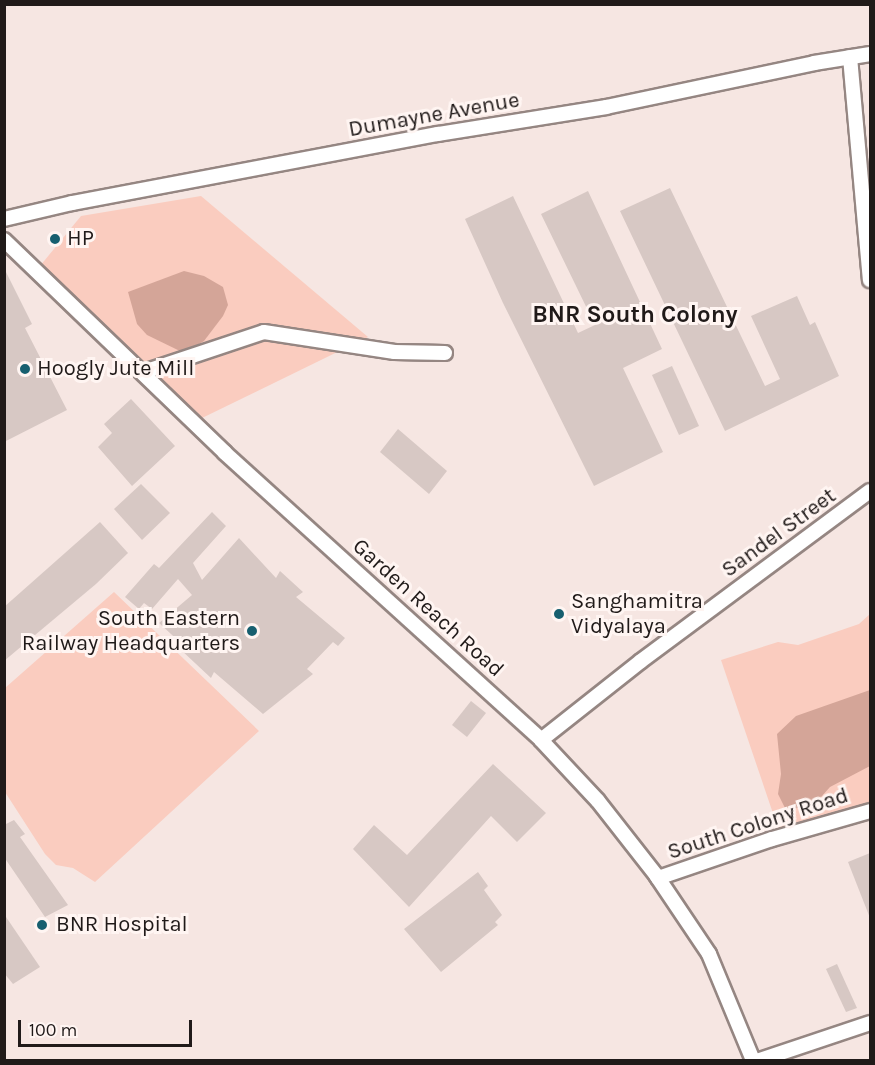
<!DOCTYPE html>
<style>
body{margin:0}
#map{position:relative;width:875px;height:1065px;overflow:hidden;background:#f6e6e2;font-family:Karla,sans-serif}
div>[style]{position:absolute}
.green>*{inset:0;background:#faccbf}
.water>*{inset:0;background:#d4a598}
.building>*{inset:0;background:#d7c8c4}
.roads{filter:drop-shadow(2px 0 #958682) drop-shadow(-2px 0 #958682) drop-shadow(0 2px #958682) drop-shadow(0 -2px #958682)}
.street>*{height:14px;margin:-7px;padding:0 7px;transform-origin:7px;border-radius:7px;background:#fff}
.dots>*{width:16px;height:16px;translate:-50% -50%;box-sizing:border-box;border:3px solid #fff5f2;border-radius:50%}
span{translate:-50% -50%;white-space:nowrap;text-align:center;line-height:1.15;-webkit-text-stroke:6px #fff5f2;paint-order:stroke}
.street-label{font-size:22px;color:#201a19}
.poi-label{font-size:22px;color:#201a19}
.left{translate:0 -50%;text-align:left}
.right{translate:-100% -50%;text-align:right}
.neighbourhood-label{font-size:24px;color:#201a19;font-weight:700}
.frame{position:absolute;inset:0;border:6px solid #201a19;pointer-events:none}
.scale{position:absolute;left:18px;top:1020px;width:174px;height:27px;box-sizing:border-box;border:3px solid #201a19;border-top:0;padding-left:8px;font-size:18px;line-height:21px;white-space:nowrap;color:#201a19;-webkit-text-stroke:4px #fff5f2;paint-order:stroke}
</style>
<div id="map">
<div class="green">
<i style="clip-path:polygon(201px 196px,368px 337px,200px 419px,40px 266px,81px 216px)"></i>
<i style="clip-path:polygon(114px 592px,259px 731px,95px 882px,73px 868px,56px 865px,45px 854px,5px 792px,5px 688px)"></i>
<i style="clip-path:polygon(870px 614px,870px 807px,780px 834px,721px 660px,778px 642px,798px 645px,859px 624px)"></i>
</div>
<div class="water">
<i style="clip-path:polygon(184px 271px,204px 276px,223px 287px,228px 305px,223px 316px,204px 341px,184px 353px,147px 335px,137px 324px,128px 292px)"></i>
<i style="clip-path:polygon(870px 690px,870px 766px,830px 787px,814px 805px,786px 810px,778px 794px,781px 774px,777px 734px,796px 716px)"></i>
</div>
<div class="building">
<i style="clip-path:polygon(670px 188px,765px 386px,780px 379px,751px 316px,797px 296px,810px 325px,815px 322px,839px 376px,725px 431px,620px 211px)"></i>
<i style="clip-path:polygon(588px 191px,662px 349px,623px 368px,663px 452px,594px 486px,503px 303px,465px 219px,513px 196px,578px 333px,595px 325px,541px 214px)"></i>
<i style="clip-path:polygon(4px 268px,32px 324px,25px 328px,67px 410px,4px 442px)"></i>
<i style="clip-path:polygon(672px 366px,699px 426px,679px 435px,652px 375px)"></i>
<i style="clip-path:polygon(131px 399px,175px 446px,132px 486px,98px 447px,112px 433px,104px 424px)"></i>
<i style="clip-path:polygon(398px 429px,447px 471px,429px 494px,380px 452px)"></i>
<i style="clip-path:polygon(141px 484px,170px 513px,142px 540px,114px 509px)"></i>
<i style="clip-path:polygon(212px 512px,226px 526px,193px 563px,202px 580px,239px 538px,276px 578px,280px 571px,303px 592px,296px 597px,345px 638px,338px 646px,333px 642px,307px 669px,313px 674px,263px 714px,214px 672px,211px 678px,180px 649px,183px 645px,159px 623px,192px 595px,178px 579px,152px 609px,144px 603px,139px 609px,125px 597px,154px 564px,159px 568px)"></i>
<i style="clip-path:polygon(100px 522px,128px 553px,96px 584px,4px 661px,4px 607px)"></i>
<i style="clip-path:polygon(471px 701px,486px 713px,467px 737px,452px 725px)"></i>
<i style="clip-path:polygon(493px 764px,546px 813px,517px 842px,491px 816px,409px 907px,353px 849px,374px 825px,407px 855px)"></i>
<i style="clip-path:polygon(14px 820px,25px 834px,20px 837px,68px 905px,45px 917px,4px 857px,4px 825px)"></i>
<i style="clip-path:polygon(870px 853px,870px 918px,848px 862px)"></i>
<i style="clip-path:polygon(478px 872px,488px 886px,484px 890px,502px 915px,495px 922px,498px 925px,441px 972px,404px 929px)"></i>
<i style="clip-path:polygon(4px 914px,40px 967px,13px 984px,4px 973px)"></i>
<i style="clip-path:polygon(837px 964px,857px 1008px,846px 1012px,826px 969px)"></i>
</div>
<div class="roads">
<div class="street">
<i style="left:850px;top:57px;width:224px;rotate:84.9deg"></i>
<i style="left:4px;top:219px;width:70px;rotate:-13.2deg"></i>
<i style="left:72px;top:203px;width:372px;rotate:-10.7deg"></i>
<i style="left:438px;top:134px;width:170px;rotate:-9.1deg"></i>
<i style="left:606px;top:107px;width:213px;rotate:-11.9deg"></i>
<i style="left:814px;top:63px;width:57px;rotate:-9.1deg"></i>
<i style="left:4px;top:240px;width:307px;rotate:43.9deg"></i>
<i style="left:225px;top:453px;width:427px;rotate:42.2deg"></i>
<i style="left:541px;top:740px;width:83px;rotate:46.9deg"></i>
<i style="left:598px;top:801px;width:94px;rotate:51.9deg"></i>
<i style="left:656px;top:875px;width:95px;rotate:56.1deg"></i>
<i style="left:709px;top:954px;width:115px;rotate:67.5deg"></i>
<i style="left:144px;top:372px;width:126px;rotate:-18.4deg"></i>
<i style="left:264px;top:332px;width:132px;rotate:8.7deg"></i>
<i style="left:394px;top:352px;width:51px;rotate:1.1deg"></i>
<i style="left:541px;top:740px;width:127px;rotate:-38.3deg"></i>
<i style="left:641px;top:661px;width:285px;rotate:-36.6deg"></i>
<i style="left:658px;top:878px;width:120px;rotate:-18.9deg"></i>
<i style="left:772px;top:839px;width:102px;rotate:-15.9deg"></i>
<i style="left:760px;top:1060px;width:116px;rotate:-18.6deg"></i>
</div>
</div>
<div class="dots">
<i style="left:55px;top:239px;background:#175f6f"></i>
<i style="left:25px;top:369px;background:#175f6f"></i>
<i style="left:559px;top:614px;background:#175f6f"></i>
<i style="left:252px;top:631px;background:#175f6f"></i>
<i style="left:42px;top:925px;background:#175f6f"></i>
</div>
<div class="street-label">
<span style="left:434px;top:115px;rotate:-10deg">Dumayne Avenue</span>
<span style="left:779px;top:533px;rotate:-36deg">Sandel Street</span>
<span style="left:428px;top:608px;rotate:42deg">Garden Reach Road</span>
<span style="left:758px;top:824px;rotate:-18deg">South Colony Road</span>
</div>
<div class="poi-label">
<span class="left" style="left:67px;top:239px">HP</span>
<span class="left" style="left:37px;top:369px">Hoogly Jute Mill</span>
<span class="left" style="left:571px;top:614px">Sanghamitra<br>Vidyalaya</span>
<span class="right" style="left:240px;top:631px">South Eastern<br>Railway Headquarters</span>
<span class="left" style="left:56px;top:925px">BNR Hospital</span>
</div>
<div class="neighbourhood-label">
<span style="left:635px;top:315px">BNR South Colony</span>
</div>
<div class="frame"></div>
<div class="scale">100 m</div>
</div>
